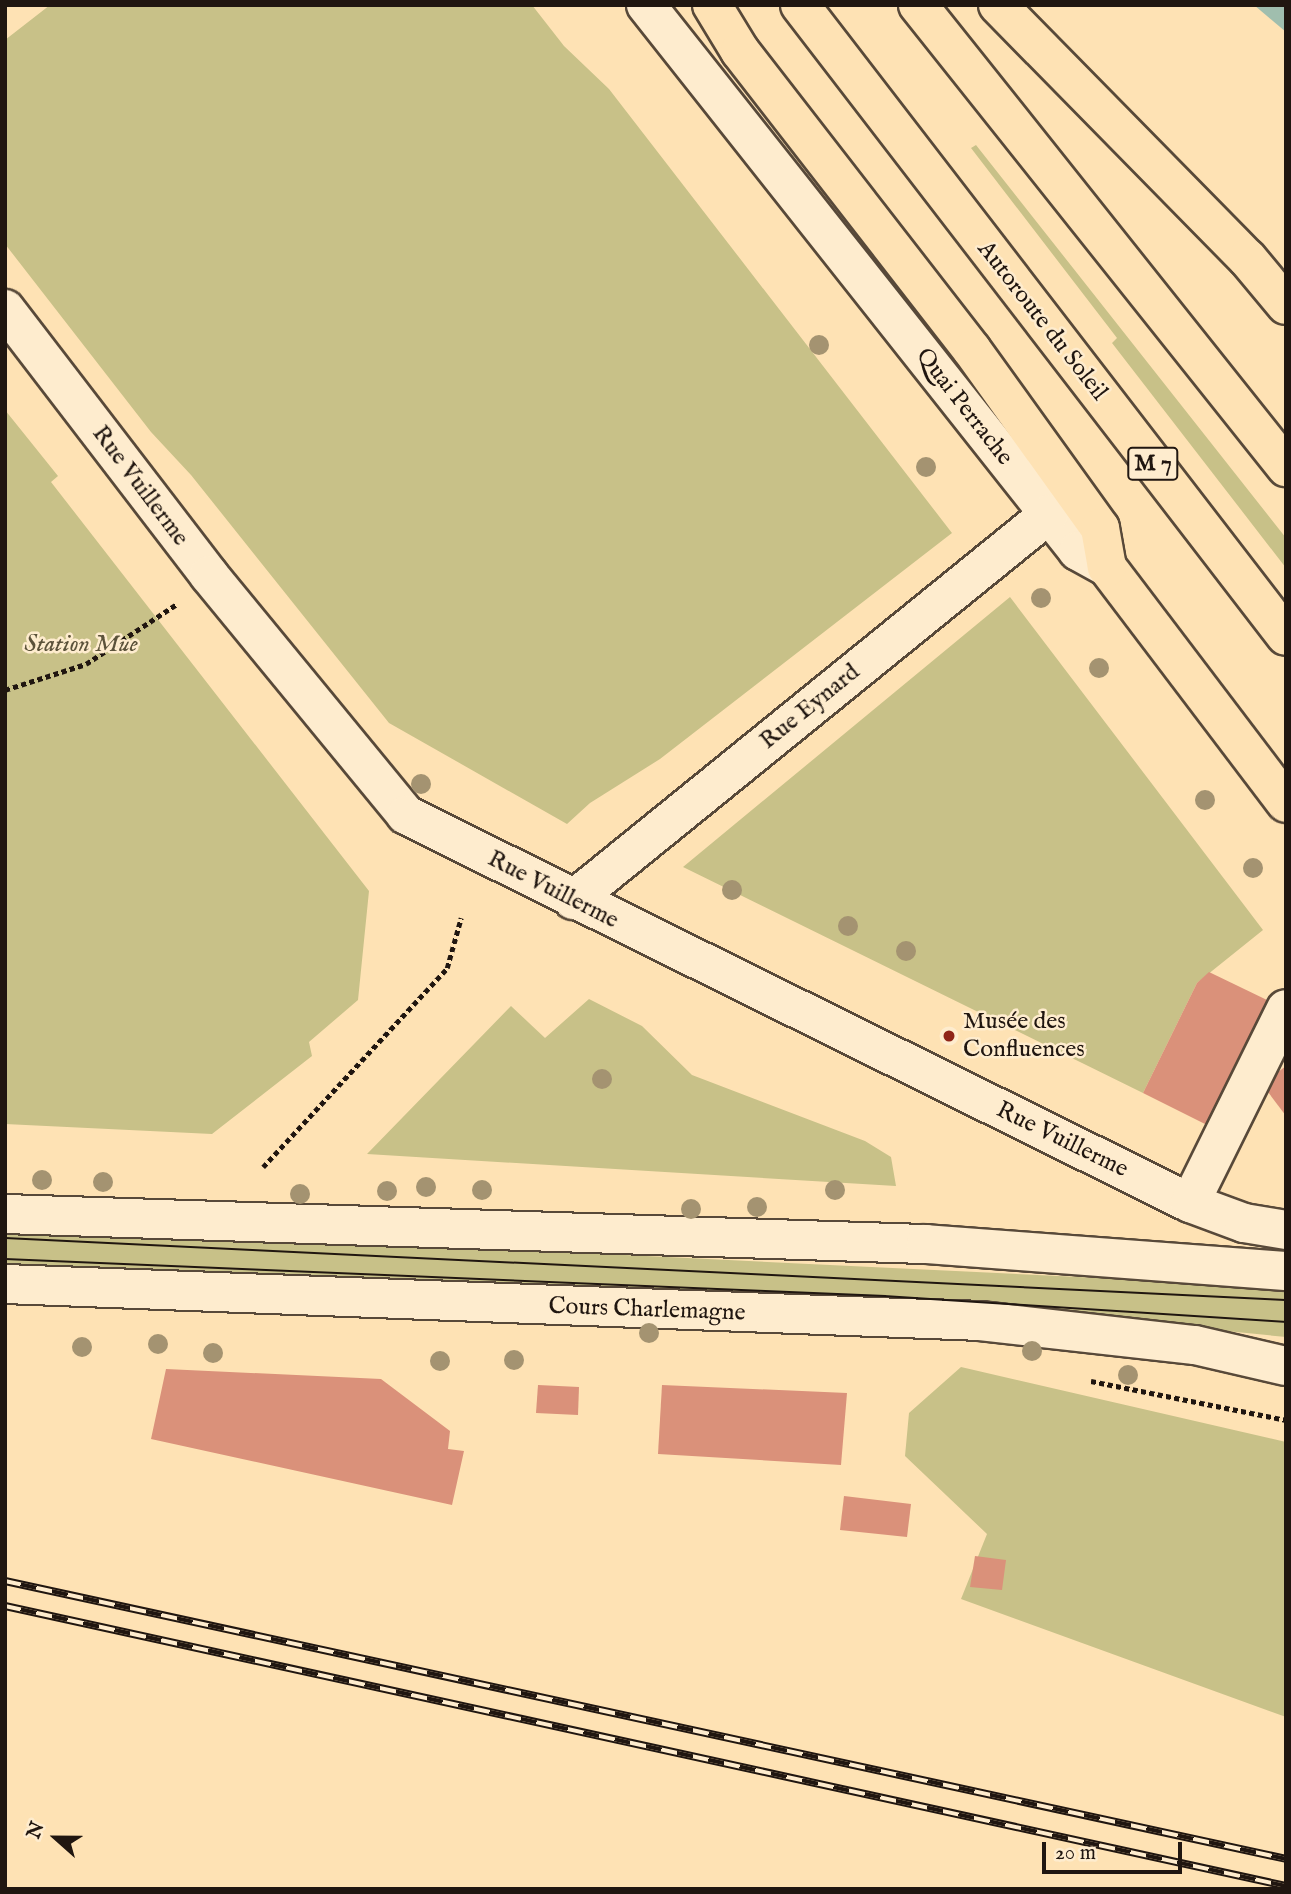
<!DOCTYPE html>
<meta charset="utf-8">
<style>
body{margin:0}
#map{position:relative;width:1291px;height:1894px;overflow:hidden;background:#fee2b4;font-family:"IM FELL English",serif}
div>[style]{position:absolute}
.green>*{inset:0;background:#c8c188}
.water>*{inset:0;background:#a0beae}
.building>*{inset:0;background:#da917a}
.path>*{height:4.5px;margin-top:-2.25px;transform-origin:0;background:repeating-linear-gradient(90deg,#201610 0 5px,transparent 0 8.5px)}
.roads{filter:drop-shadow(2px 0 #584939) drop-shadow(-2px 0 #584939) drop-shadow(0 2px #584939) drop-shadow(0 -2px #584939)}
.minor>*{height:38px;margin:-19px;padding:0 19px;transform-origin:19px;border-radius:19px;background:#feecce}
.major>*{height:38px;margin:-19px;padding:0 19px;transform-origin:19px;border-radius:19px;background:#fee2b4}
.highway>*{height:38px;margin:-19px;padding:0 19px;transform-origin:19px;border-radius:19px;background:#fee2b4}
.tram>*{height:2px;margin:-1px;padding:0 1px;transform-origin:1px;border-radius:1px;background:#201610}
.rail>*{height:8px;margin-top:-4px;transform-origin:0;background:repeating-linear-gradient(90deg,#feecce 0 16px,#201610 0 32px);box-sizing:border-box;border-block:2px solid #201610}
.trees>*{width:20px;height:20px;margin:-10px;border-radius:50%;background:#a49371}
.dots>*{width:19px;height:19px;translate:-50% -50%;box-sizing:border-box;border:4px solid #feecce;border-radius:50%}
span{translate:-50% -50%;white-space:nowrap;text-align:center;line-height:1.15;-webkit-text-stroke:5px #feecce;paint-order:stroke}
.shield-label span{padding:2px 5px;background:#feecce;border:2px solid;border-radius:5px;-webkit-text-stroke-width:0}
.shield-label{font-size:23px;color:#201610;font-weight:700}
.street-label{font-size:24px;color:#201610}
.park-label{font-size:24px;color:#5b523a;font-style:italic}
.poi-label{font-size:24px;color:#201610}
.left{translate:0 -50%;text-align:left}
.frame{position:absolute;inset:0;border:7px solid #201610;pointer-events:none}
.north{position:absolute;left:21px;top:1803px;width:70px;height:70px;-webkit-text-stroke:5px #feecce;paint-order:stroke;rotate:291deg;font-size:19px;font-weight:700;line-height:28px;text-align:center;color:#201610}
.north::after{content:'';display:block;margin:auto;width:24px;height:32px;background:#201610;clip-path:polygon(50% 0,100% 100%,50% 72%,0 100%)}
.scale{position:absolute;left:1042px;top:1842px;width:140px;height:32px;box-sizing:border-box;border:4px solid #201610;border-top:0;padding-left:9px;font-size:21px;line-height:24px;white-space:nowrap;color:#201610;-webkit-text-stroke:5px #feecce;paint-order:stroke}
</style>
<div id="map">
<div class="green">
<i style="clip-path:polygon(50px 5px,532px 5px,564px 46px,609px 89px,952px 533px,660px 759px,590px 803px,567px 824px,389px 723px,191px 475px,151px 432px,5px 244px,5px 40px)"></i>
<i style="clip-path:polygon(976px 145px,1286px 538px,1286px 568px,1112px 343px,1117px 338px,971px 148px)"></i>
<i style="clip-path:polygon(5px 410px,58px 476px,51px 482px,369px 891px,358px 1000px,309px 1042px,312px 1056px,212px 1134px,5px 1124px)"></i>
<i style="clip-path:polygon(1010px 597px,1263px 930px,1197px 983px,1143px 1093px,683px 867px)"></i>
<i style="clip-path:polygon(589px 999px,642px 1026px,692px 1075px,865px 1141px,891px 1157px,896px 1186px,367px 1154px,511px 1006px,545px 1038px)"></i>
<i style="clip-path:polygon(5px 1225px,1286px 1287px,1286px 1337px,1003px 1309px,5px 1268px)"></i>
<i style="clip-path:polygon(961px 1367px,1286px 1442px,1286px 1717px,961px 1599px,987px 1534px,905px 1456px,909px 1413px)"></i>
</div>
<div class="water">
<i style="clip-path:polygon(1254px 5px,1286px 5px,1286px 32px)"></i>
</div>
<div class="building">
<i style="clip-path:polygon(1209px 972px,1267px 1000px,1207px 1125px,1143px 1093px,1197px 983px)"></i>
<i style="clip-path:polygon(1286px 1066px,1286px 1116px,1262px 1084px)"></i>
<i style="clip-path:polygon(166px 1369px,381px 1379px,450px 1431px,448px 1449px,464px 1451px,452px 1505px,151px 1439px)"></i>
<i style="clip-path:polygon(538px 1385px,579px 1387px,578px 1415px,536px 1413px)"></i>
<i style="clip-path:polygon(662px 1385px,847px 1393px,841px 1465px,658px 1454px)"></i>
<i style="clip-path:polygon(844px 1496px,911px 1504px,907px 1537px,840px 1530px)"></i>
<i style="clip-path:polygon(975px 1556px,1006px 1560px,1002px 1590px,970px 1587px)"></i>
</div>
<div class="path">
<i style="left:5px;top:690px;width:85px;rotate:-17.8deg"></i>
<i style="left:86px;top:664px;width:109px;rotate:-33.4deg"></i>
<i style="left:263px;top:1167px;width:271px;rotate:-47.2deg"></i>
<i style="left:447px;top:968px;width:52px;rotate:-74.4deg"></i>
<i style="left:1091px;top:1381px;width:199px;rotate:11.3deg"></i>
</div>
<div class="roads">
<div class="minor">
<i style="left:646px;top:5px;width:696px;rotate:51.65deg"></i>
<i style="left:1078px;top:551px;width:33px;rotate:29deg"></i>
<i style="left:5px;top:309px;width:335px;rotate:52.5deg"></i>
<i style="left:209px;top:575px;width:310px;rotate:50.6deg"></i>
<i style="left:406px;top:815px;width:875px;rotate:26.33deg"></i>
<i style="left:1190px;top:1203px;width:58px;rotate:20.3deg"></i>
<i style="left:1244px;top:1223px;width:43px;rotate:9.5deg"></i>
<i style="left:573px;top:900px;width:613px;rotate:-39.04deg"></i>
<i style="left:1190px;top:1203px;width:216px;rotate:-63.7deg"></i>
<i style="left:5px;top:1214px;width:921px;rotate:1.87deg"></i>
<i style="left:926px;top:1244px;width:361px;rotate:4.3deg"></i>
<i style="left:5px;top:1284px;width:976px;rotate:2.17deg"></i>
<i style="left:980px;top:1321px;width:216px;rotate:6.4deg"></i>
<i style="left:1195px;top:1345px;width:93px;rotate:13deg"></i>
</div>
<div class="major">
<i style="left:1107px;top:567px;width:296px;rotate:52.8deg"></i>
</div>
<div class="highway">
<i style="left:712px;top:5px;width:54px;rotate:58.7deg"></i>
<i style="left:740px;top:51px;width:378px;rotate:52.2deg"></i>
<i style="left:972px;top:350px;width:219px;rotate:54.3deg"></i>
<i style="left:1100px;top:528px;width:40px;rotate:80deg"></i>
<i style="left:800px;top:5px;width:796px;rotate:52.4deg"></i>
<i style="left:918px;top:5px;width:591px;rotate:51.46deg"></i>
<i style="left:998px;top:5px;width:355px;rotate:45.5deg"></i>
<i style="left:1247px;top:258px;width:61px;rotate:50.3deg"></i>
</div>
</div>
<div class="tram">
<i style="left:5px;top:1238px;width:1282px;rotate:2.77deg"></i>
<i style="left:5px;top:1259px;width:881px;rotate:2.41deg"></i>
<i style="left:885px;top:1296px;width:402px;rotate:3.7deg"></i>
</div>
<div class="rail">
<i style="left:5px;top:1581px;width:1311px;rotate:12.24deg"></i>
<i style="left:5px;top:1606px;width:1311px;rotate:12.33deg"></i>
</div>
<div class="trees">
<i style="left:819px;top:345px"></i>
<i style="left:926px;top:467px"></i>
<i style="left:1041px;top:598px"></i>
<i style="left:1099px;top:668px"></i>
<i style="left:421px;top:784px"></i>
<i style="left:1205px;top:800px"></i>
<i style="left:1253px;top:868px"></i>
<i style="left:732px;top:890px"></i>
<i style="left:848px;top:926px"></i>
<i style="left:906px;top:951px"></i>
<i style="left:602px;top:1079px"></i>
<i style="left:42px;top:1180px"></i>
<i style="left:103px;top:1182px"></i>
<i style="left:426px;top:1187px"></i>
<i style="left:482px;top:1190px"></i>
<i style="left:835px;top:1190px"></i>
<i style="left:387px;top:1191px"></i>
<i style="left:300px;top:1194px"></i>
<i style="left:757px;top:1207px"></i>
<i style="left:691px;top:1209px"></i>
<i style="left:649px;top:1333px"></i>
<i style="left:158px;top:1344px"></i>
<i style="left:82px;top:1347px"></i>
<i style="left:1032px;top:1351px"></i>
<i style="left:213px;top:1353px"></i>
<i style="left:514px;top:1360px"></i>
<i style="left:440px;top:1361px"></i>
<i style="left:1128px;top:1375px"></i>
</div>
<div class="dots">
<i style="left:949px;top:1036px;background:#8f2418"></i>
</div>
<div class="shield-label">
<span style="left:1153px;top:464px">M 7</span>
</div>
<div class="street-label">
<span style="left:1042px;top:321px;rotate:52deg">Autoroute du Soleil</span>
<span style="left:964px;top:407px;rotate:52deg">Quai Perrache</span>
<span style="left:140px;top:486px;rotate:53deg">Rue Vuillerme</span>
<span style="left:810px;top:707px;rotate:-39deg">Rue Eynard</span>
<span style="left:553px;top:890px;rotate:27deg">Rue Vuillerme</span>
<span style="left:1062px;top:1140px;rotate:26deg">Rue Vuillerme</span>
<span style="left:647px;top:1310px;rotate:2deg">Cours Charlemagne</span>
</div>
<div class="park-label">
<span style="left:81px;top:645px">Station Mue</span>
</div>
<div class="poi-label">
<span class="left" style="left:963px;top:1036px">Musée des<br>Confluences</span>
</div>
<div class="frame"></div>
<div class="north">N</div>
<div class="scale">20 m</div>
</div>
